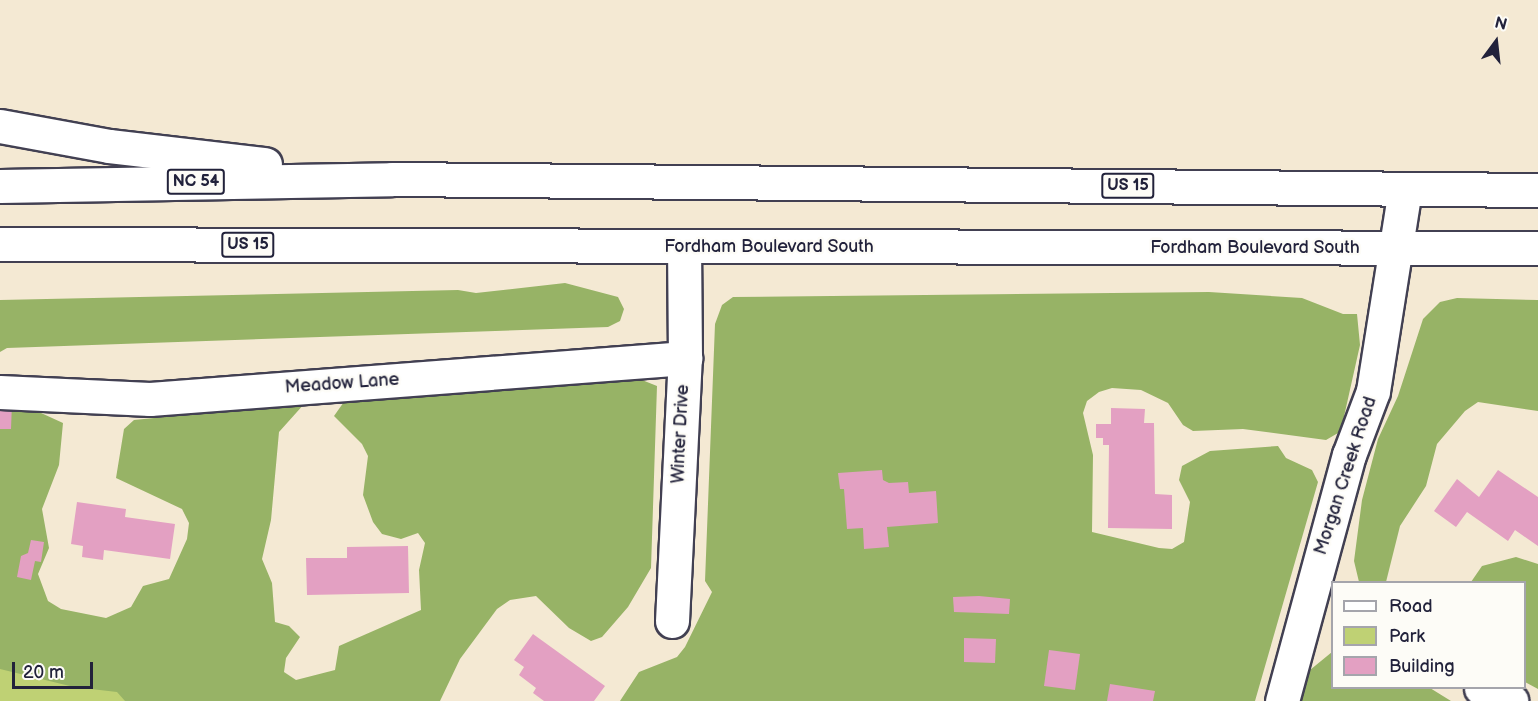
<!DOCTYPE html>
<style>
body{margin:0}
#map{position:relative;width:1538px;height:701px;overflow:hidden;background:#f4e9d3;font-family:"Balsamiq Sans",sans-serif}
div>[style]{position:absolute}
.green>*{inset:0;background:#bfd174}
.forest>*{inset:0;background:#97b366}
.building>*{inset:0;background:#e3a0c2}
.roads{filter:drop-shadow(2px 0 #424052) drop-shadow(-2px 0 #424052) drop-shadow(0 2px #424052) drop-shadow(0 -2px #424052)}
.minor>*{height:33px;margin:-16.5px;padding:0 16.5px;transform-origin:16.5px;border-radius:16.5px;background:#fff}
.highway>*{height:33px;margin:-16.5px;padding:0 16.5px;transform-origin:16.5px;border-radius:16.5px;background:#fff}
span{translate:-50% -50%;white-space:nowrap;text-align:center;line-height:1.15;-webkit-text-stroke:5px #fdfcf7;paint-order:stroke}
.shield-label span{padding:2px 4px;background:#fdfcf7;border:2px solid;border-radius:4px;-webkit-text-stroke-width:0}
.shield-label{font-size:16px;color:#22223b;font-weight:700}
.street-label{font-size:18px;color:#22223b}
.legend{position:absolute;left:1331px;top:581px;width:195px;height:108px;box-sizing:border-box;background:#fdfcf7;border:2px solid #a5a5ac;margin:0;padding:8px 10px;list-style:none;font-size:18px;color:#22223b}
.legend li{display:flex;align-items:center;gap:12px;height:30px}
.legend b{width:30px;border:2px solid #a5a5ac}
.north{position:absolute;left:1466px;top:12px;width:60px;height:60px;-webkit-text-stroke:4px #fdfcf7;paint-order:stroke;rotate:15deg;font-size:16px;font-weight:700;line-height:24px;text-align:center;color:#22223b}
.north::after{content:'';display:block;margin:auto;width:21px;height:27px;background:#22223b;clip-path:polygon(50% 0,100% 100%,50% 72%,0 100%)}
.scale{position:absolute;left:12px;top:662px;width:81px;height:27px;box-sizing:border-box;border:3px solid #22223b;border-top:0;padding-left:8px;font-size:18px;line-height:21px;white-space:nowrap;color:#22223b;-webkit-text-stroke:4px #fdfcf7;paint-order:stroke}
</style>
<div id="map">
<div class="green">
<i style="clip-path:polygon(0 599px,233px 701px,0 701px)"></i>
</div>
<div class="forest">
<i style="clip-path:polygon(565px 283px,618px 297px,624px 309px,620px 321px,608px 327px,7px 348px,0 352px,0 300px,458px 290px,476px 293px)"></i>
<i style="clip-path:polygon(1209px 292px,1302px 298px,1343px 314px,1357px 314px,1360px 345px,1343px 421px,1338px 433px,1326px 440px,1243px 429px,1193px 431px,1183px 425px,1168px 403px,1141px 390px,1112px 388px,1099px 392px,1087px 401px,1083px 413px,1093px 455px,1092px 532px,1159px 548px,1172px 549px,1184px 542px,1190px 502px,1179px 480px,1182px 466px,1210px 451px,1278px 446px,1286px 458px,1312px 470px,1318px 482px,1255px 701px,620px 701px,639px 672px,677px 657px,685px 647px,712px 592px,705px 581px,715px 324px,722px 305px,733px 297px)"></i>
<i style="clip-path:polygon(1457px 298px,1538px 300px,1538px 411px,1478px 402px,1465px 411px,1437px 444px,1426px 486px,1400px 526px,1386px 582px,1359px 582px,1354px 561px,1362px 500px,1378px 439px,1398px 396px,1423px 319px,1440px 302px)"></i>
<i style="clip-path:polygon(632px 376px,657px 386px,651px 568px,628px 607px,602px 637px,591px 641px,569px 628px,536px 596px,510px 600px,497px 609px,460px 659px,440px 701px,125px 701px,117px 692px,74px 687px,0 669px,0 401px,17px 402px,63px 423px,59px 465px,42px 509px,49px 548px,38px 574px,48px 601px,61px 609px,106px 618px,131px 607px,143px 586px,169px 579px,187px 539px,189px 523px,182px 509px,116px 478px,124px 429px,134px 420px,305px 403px,279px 432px,271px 520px,262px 559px,272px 583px,275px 622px,289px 626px,300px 637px,286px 658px,284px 672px,296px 680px,335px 670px,339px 646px,421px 610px,419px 570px,425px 543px,418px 533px,401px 539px,382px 534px,373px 522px,363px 495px,368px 456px,362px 444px,334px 416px,346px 399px)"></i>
<i style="clip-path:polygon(1516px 557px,1538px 564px,1538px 689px,1525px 682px,1524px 582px,1471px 582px,1482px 566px)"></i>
<i style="clip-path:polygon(1332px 652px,1332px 688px,1430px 688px,1451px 701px,1301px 701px,1310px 670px)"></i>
</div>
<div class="building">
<i style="clip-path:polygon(0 403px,12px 403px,11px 429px,0 429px)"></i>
<i style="clip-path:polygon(1111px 408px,1145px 409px,1144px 423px,1154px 423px,1155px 494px,1172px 495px,1172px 529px,1108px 528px,1109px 445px,1103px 445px,1103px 438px,1096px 438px,1096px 424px,1111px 424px)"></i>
<i style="clip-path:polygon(882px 470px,883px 480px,889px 483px,908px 482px,909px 493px,936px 491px,938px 523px,887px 527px,889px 547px,864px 549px,863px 528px,847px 529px,844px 489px,840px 489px,838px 473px)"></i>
<i style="clip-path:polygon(1498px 470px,1538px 497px,1538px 546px,1515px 530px,1508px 541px,1467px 512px,1456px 527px,1434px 511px,1457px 479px,1479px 497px)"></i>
<i style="clip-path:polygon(77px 502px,126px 509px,125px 517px,175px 524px,170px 559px,104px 550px,103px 560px,82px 557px,83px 546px,71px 544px)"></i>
<i style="clip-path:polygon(31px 540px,44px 542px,41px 562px,35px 561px,31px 580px,17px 577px,21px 556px,28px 553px)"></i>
<i style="clip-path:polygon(408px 546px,409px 593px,307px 595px,306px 558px,347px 558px,347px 547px)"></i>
<i style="clip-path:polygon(979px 596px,1010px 599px,1009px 614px,954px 612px,953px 597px)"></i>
<i style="clip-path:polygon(533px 634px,605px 686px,594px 701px,544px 701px,533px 693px,536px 688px,519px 675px,524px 667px,514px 660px)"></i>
<i style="clip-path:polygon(964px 638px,996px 639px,995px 663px,964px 662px)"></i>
<i style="clip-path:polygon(1049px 650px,1080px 654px,1075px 690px,1044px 686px)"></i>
<i style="clip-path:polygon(1110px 684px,1155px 691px,1153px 701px,1107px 701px)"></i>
</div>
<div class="roads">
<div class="minor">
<i style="left:0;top:392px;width:150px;rotate:2.7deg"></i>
<i style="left:150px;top:399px;width:537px;rotate:-4.38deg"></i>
<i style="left:672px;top:621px;width:263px;rotate:-87.2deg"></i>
<i style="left:685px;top:358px;width:111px;rotate:-90.5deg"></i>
<i style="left:1481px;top:688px;width:33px;rotate:23deg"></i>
<i style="left:1282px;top:701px;width:255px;rotate:-74.8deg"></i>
<i style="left:1349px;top:455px;width:68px;rotate:-69.4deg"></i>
<i style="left:1373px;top:391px;width:204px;rotate:-81deg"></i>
</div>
<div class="highway">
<i style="left:0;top:126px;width:111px;rotate:10.4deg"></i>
<i style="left:109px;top:146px;width:157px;rotate:6.6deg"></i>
<i style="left:0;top:186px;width:392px;rotate:-1deg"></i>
<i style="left:392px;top:179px;width:1146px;rotate:0.55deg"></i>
<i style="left:0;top:244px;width:1538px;rotate:0.15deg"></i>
</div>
</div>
<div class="shield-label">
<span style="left:196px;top:182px">NC 54</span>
<span style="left:1128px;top:186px">US 15</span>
<span style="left:248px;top:245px">US 15</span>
</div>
<div class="street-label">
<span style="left:769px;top:247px">Fordham Boulevard South</span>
<span style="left:1255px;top:248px">Fordham Boulevard South</span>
<span style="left:342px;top:384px;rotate:-4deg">Meadow Lane</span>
<span style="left:681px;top:434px;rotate:-87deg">Winter Drive</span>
<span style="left:1346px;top:476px;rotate:-72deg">Morgan Creek Road</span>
</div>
<ul class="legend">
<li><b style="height:8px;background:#fff"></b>Road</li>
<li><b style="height:16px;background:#bfd174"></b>Park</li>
<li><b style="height:16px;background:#e3a0c2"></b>Building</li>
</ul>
<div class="north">N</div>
<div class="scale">20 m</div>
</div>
